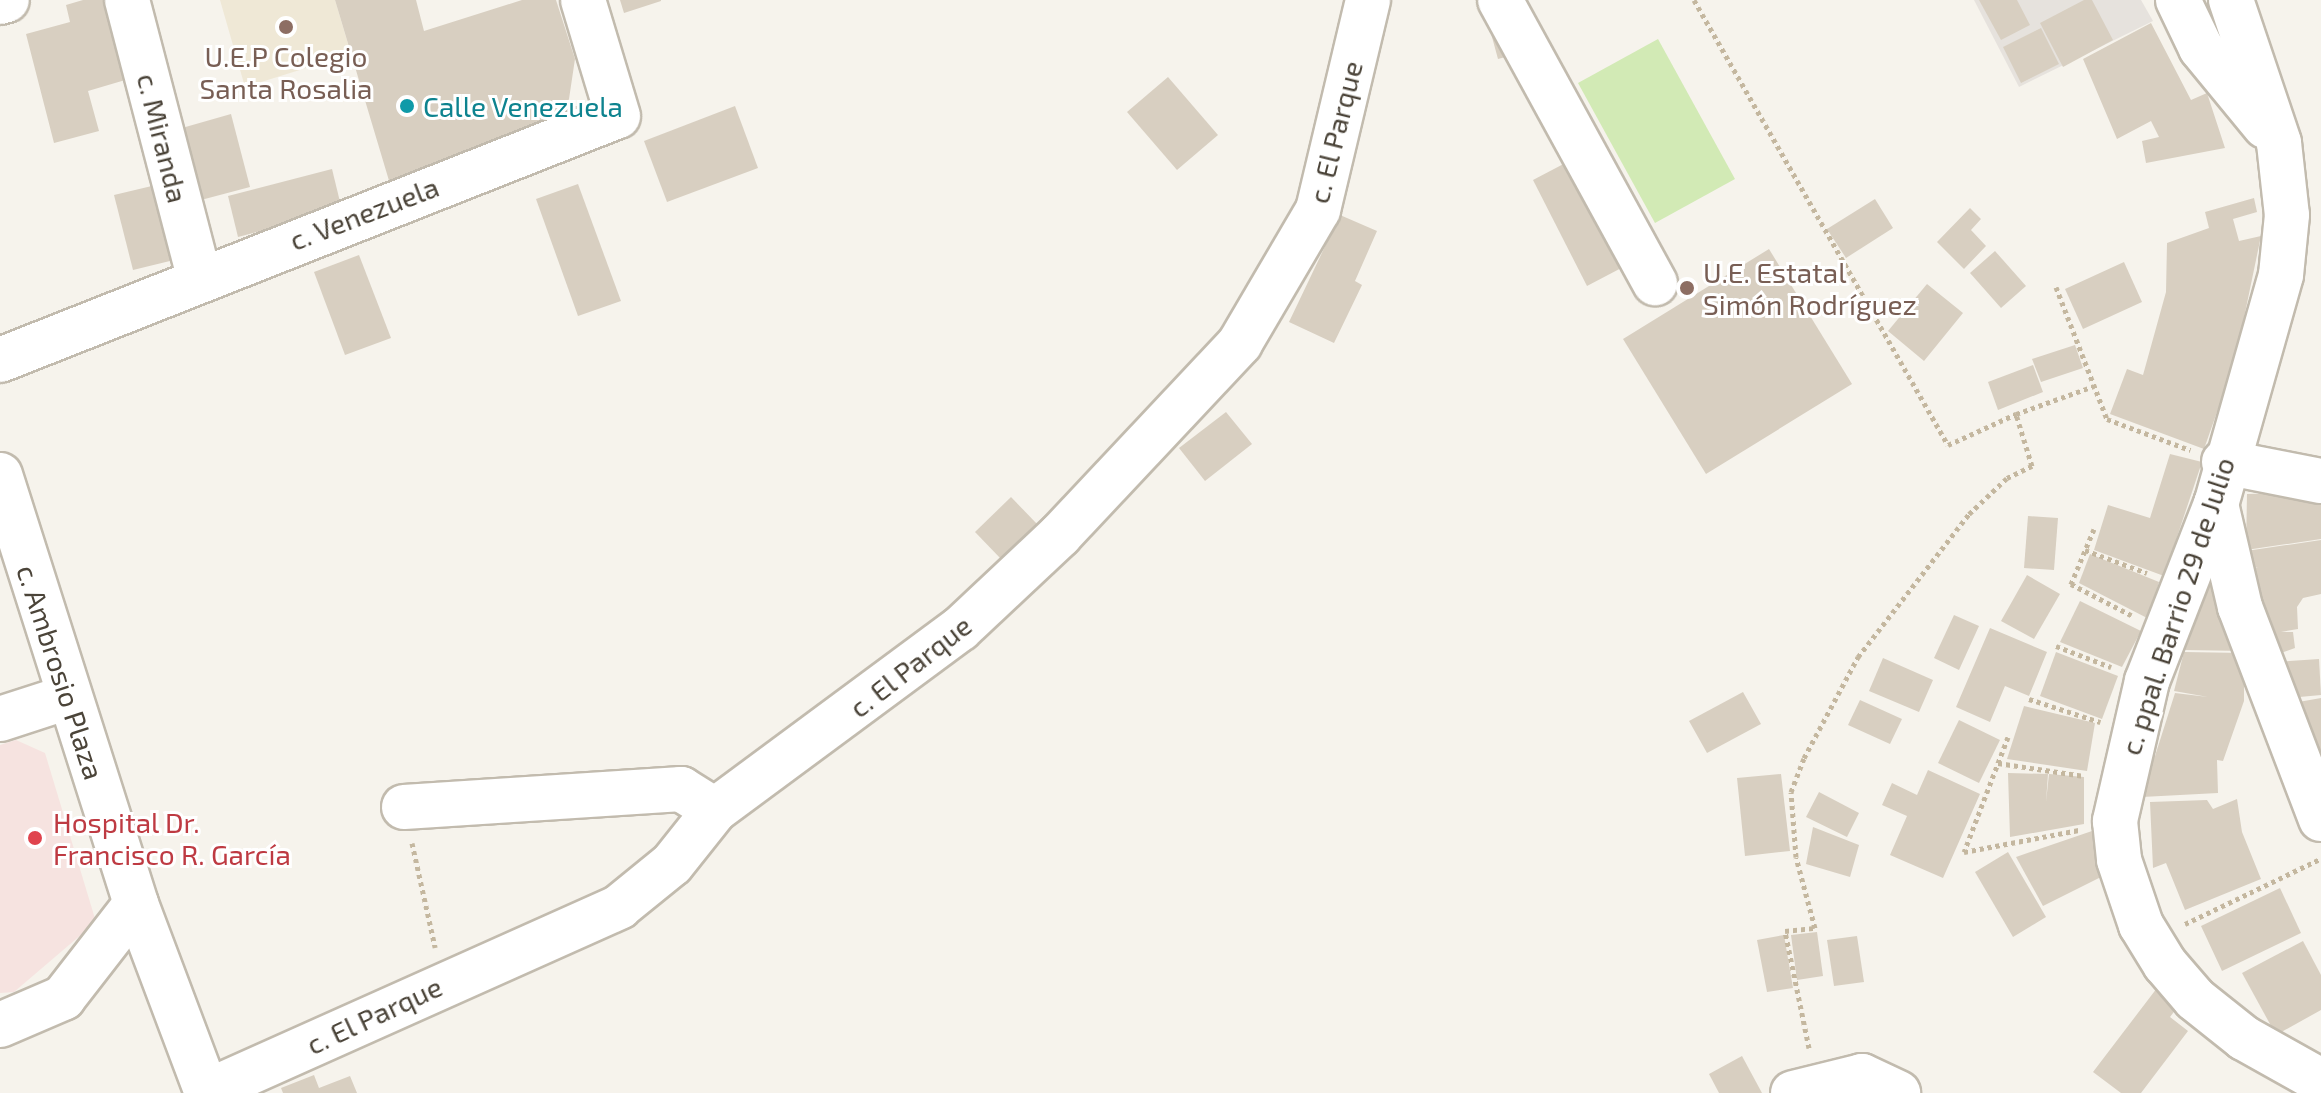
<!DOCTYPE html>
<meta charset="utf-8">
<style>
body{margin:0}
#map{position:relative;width:2321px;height:1093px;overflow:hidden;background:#f6f3ec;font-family:"Exo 2",sans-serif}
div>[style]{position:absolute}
.industrial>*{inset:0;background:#e6e2dd}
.education>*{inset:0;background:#efe8d6}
.medical>*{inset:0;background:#f6e3e0}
.green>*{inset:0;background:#d2eab5}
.building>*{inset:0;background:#d8cfc1}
.path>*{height:5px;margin-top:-2.5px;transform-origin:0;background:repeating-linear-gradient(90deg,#c4b79f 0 4px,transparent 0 8px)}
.roads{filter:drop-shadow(2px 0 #c2bbae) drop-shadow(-2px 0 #c2bbae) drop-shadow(0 2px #c2bbae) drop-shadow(0 -2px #c2bbae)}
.minor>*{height:44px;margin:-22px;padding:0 22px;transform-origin:22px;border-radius:22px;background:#fff}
.dots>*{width:22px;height:22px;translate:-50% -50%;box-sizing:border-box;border:4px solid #fff;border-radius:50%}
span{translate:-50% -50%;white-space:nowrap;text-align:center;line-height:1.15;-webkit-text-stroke:6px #fff;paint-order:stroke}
.education-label{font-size:28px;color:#785e54}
.left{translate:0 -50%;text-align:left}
.culture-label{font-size:28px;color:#0d838f}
.street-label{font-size:28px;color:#4b4439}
.health-label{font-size:28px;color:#be3a42}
</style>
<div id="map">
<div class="industrial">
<i style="clip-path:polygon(1974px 0,2141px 0,2153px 21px,2019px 87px)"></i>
</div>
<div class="education">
<i style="clip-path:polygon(220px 0,335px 0,351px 54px,245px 87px)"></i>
</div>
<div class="medical">
<i style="clip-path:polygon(16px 740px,45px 753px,96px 922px,14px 992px,0 993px,0 745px)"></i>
</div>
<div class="green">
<i style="clip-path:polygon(1658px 39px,1735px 179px,1655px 223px,1578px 83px)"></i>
</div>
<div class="building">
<i style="clip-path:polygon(83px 0,109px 0,132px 78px,88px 91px,99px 131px,54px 143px,26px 34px,70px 22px,66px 5px)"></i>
<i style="clip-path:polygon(335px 0,416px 0,424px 31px,522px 0,556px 0,575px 59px,569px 99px,556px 127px,390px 184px)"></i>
<i style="clip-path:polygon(620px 0,661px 0,661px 1px,624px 13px)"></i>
<i style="clip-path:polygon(1979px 0,2017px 0,2030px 25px,2001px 40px)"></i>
<i style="clip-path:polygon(2084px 0,2092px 0,2113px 40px,2063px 67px,2040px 23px)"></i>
<i style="clip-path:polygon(1509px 21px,1517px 54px,1498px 59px,1489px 26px)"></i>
<i style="clip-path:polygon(2151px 23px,2191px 100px,2207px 93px,2225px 148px,2146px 163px,2142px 141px,2159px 137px,2151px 121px,2117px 139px,2083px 59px)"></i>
<i style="clip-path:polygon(2041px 28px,2059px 64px,2021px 83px,2003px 47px)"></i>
<i style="clip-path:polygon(1168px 77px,1218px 135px,1177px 170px,1127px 112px)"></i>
<i style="clip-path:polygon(735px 106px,758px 168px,667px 202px,644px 141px)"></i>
<i style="clip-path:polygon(231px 114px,250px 187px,201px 200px,182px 128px)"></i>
<i style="clip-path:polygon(1573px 159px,1627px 265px,1587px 286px,1533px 180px)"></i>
<i style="clip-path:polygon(332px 169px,342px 210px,238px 237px,228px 196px)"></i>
<i style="clip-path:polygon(578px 184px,621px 301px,578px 316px,536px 199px)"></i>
<i style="clip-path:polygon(156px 185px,174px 260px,133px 270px,114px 195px)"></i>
<i style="clip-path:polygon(2254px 198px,2257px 212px,2233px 219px,2239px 241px,2261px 236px,2235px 361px,2204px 449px,2110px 414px,2127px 369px,2143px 375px,2166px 292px,2167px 243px,2209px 228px,2205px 212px)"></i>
<i style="clip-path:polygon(1875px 199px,1893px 228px,1846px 258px,1827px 229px)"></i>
<i style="clip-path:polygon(1970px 208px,1981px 219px,1971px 230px,1986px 246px,1964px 269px,1937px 242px)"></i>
<i style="clip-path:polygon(1340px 215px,1377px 231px,1355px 281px,1362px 285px,1334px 343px,1289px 322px)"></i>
<i style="clip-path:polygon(1769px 249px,1852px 384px,1706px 474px,1623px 339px)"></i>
<i style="clip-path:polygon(1995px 251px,2026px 286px,2001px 308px,1970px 273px)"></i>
<i style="clip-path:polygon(359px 255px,391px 338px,345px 355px,314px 272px)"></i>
<i style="clip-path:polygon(2124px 262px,2142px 302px,2083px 329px,2065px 289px)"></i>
<i style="clip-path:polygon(1927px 284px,1963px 313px,1924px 361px,1888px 331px)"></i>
<i style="clip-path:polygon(2075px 345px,2083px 368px,2041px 382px,2032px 359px)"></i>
<i style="clip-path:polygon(2033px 365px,2043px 392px,1998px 410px,1988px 382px)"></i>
<i style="clip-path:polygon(1226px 412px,1252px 444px,1205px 481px,1179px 448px)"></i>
<i style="clip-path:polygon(2170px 454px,2202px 462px,2164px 576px,2094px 550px,2108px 505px,2150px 518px)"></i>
<i style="clip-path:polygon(2321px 492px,2321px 539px,2246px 550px,2247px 494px)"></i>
<i style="clip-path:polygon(1011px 497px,1038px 525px,1002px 560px,975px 532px)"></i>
<i style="clip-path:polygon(2028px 516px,2058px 518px,2054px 570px,2024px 568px)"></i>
<i style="clip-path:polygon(2321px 540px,2321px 594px,2303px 598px,2297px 607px,2298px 629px,2281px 632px,2293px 632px,2295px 648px,2267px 658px,2247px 570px,2258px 567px,2246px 568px,2246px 551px)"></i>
<i style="clip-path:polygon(2090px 554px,2159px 582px,2149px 619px,2079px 583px)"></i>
<i style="clip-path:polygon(2027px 575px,2060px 594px,2034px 639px,2001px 621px)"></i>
<i style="clip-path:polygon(2220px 577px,2244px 651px,2184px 650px,2202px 580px)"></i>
<i style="clip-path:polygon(2080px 601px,2141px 631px,2122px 667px,2060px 642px)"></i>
<i style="clip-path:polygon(1954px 615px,1979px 626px,1959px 670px,1934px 658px)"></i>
<i style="clip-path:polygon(1990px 628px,2047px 652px,2029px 696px,2005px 686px,1990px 722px,1956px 707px)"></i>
<i style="clip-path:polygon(2056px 652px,2118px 676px,2102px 719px,2040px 696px)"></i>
<i style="clip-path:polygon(2184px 652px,2244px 653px,2244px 701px,2223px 761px,2217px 760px,2218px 793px,2142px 797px,2149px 756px,2155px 756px,2175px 693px,2208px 697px,2174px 691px)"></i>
<i style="clip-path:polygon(1883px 658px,1933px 680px,1919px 712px,1869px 691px)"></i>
<i style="clip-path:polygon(2319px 659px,2321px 695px,2278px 699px,2276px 662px)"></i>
<i style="clip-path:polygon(1743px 692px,1761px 724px,1707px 753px,1689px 721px)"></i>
<i style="clip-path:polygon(2321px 698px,2321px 757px,2302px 760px,2293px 703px)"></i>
<i style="clip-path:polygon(1860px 700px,1902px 719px,1890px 744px,1848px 725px)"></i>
<i style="clip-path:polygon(2024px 706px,2095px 723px,2087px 771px,2007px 759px)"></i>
<i style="clip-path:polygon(1959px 720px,2000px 740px,1979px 783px,1938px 763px)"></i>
<i style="clip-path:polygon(1928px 770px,1980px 794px,1943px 878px,1890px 855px,1907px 816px,1882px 805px,1892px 783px,1917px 795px)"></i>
<i style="clip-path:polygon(2008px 773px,2048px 774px,2046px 802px,2049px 774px,2084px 777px,2084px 824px,2010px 837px)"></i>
<i style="clip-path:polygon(1781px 774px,1790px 851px,1745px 856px,1737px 778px)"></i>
<i style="clip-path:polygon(1819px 792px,1859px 813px,1847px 837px,1806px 817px)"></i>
<i style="clip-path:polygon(2237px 799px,2242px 832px,2261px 879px,2185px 910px,2166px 863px,2153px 868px,2150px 802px,2207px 800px,2213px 809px)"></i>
<i style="clip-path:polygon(1813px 827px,1859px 845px,1850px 877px,1806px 864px)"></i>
<i style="clip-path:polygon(2092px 831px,2109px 873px,2043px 906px,2016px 857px)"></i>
<i style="clip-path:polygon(2008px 852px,2046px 917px,2013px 937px,1975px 872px)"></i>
<i style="clip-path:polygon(2280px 888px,2301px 933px,2222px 971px,2201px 926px)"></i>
<i style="clip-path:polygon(1817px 932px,1823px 976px,1797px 980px,1791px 935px)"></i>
<i style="clip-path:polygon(1784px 935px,1793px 988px,1767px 992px,1757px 940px)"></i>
<i style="clip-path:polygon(1857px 936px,1864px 982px,1834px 986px,1827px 940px)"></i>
<i style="clip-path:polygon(2303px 941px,2321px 975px,2321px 1010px,2276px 1035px,2242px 973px)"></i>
<i style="clip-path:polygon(2157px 988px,2179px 1005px,2170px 1017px,2188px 1031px,2141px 1093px,2121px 1093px,2093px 1072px)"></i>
<i style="clip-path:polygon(1742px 1056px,1762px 1093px,1719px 1093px,1709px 1074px)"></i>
<i style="clip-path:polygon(314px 1075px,319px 1088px,350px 1076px,357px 1093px,283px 1093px,281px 1088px)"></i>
</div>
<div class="path">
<i style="left:1694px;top:0;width:512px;rotate:60.28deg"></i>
<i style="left:1948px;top:445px;width:75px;rotate:-24.5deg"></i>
<i style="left:2056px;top:287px;width:142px;rotate:68.9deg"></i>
<i style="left:2107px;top:419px;width:89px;rotate:20.5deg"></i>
<i style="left:2094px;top:529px;width:60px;rotate:112.7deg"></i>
<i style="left:2071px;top:584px;width:68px;rotate:27.3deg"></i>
<i style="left:2085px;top:550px;width:66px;rotate:20.4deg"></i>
<i style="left:2056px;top:646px;width:59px;rotate:20.9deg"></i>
<i style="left:2029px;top:699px;width:75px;rotate:17.9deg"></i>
<i style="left:2008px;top:737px;width:123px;rotate:110.9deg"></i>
<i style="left:1964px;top:852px;width:117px;rotate:-10.8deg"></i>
<i style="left:1998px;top:763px;width:87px;rotate:8.6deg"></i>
<i style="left:412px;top:843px;width:107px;rotate:77.5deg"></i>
<i style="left:2185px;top:924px;width:150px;rotate:-25.7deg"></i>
<i style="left:1809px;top:1048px;width:119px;rotate:-101.6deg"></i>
<i style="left:1785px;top:931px;width:30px;rotate:-6deg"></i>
<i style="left:1815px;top:928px;width:73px;rotate:-105deg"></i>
<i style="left:1796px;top:857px;width:65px;rotate:-94.4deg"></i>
<i style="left:1791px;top:792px;width:36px;rotate:-69deg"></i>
<i style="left:1804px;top:758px;width:115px;rotate:-61.9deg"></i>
<i style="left:1858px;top:657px;width:181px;rotate:-52.2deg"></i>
<i style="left:1969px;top:514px;width:52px;rotate:-43.5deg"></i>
<i style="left:2007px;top:478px;width:28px;rotate:-26deg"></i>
<i style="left:2032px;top:466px;width:54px;rotate:-107.1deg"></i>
<i style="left:2016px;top:414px;width:83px;rotate:-19.7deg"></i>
</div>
<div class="roads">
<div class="minor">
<i style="left:127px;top:0;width:286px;rotate:75.4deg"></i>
<i style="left:1500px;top:0;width:323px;rotate:61.3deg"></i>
<i style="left:2178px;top:0;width:53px;rotate:64.4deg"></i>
<i style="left:2201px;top:48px;width:101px;rotate:50.6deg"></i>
<i style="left:2231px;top:0;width:151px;rotate:71.4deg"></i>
<i style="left:2279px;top:143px;width:72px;rotate:83.7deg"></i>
<i style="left:2287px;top:215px;width:60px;rotate:95.7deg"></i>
<i style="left:2281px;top:275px;width:238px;rotate:105.8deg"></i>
<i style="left:2216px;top:504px;width:190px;rotate:111.3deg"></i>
<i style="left:2147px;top:681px;width:144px;rotate:102.9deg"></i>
<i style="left:2115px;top:821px;width:39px;rotate:84deg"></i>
<i style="left:2119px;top:860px;width:69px;rotate:71.3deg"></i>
<i style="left:2141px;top:925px;width:46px;rotate:58.4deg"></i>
<i style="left:2165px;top:964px;width:46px;rotate:49.4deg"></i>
<i style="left:2195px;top:999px;width:63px;rotate:38.5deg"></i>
<i style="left:2244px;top:1038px;width:88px;rotate:29.2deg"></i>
<i style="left:0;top:2px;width:7px;rotate:-16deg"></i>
<i style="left:0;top:360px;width:664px;rotate:-21.55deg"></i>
<i style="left:618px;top:116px;width:121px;rotate:-106.8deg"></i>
<i style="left:2224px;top:462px;width:99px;rotate:11.1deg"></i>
<i style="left:0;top:475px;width:450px;rotate:72.4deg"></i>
<i style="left:136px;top:904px;width:202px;rotate:69.4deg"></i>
<i style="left:2216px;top:504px;width:106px;rotate:76.9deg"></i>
<i style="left:2240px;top:607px;width:227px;rotate:69.1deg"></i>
<i style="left:0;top:719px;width:71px;rotate:-17.9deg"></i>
<i style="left:404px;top:807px;width:278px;rotate:-3.7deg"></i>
<i style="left:681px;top:789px;width:40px;rotate:32deg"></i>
<i style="left:0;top:1025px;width:69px;rotate:-23.2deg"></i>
<i style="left:63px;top:998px;width:119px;rotate:-52.2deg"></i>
<i style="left:206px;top:1092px;width:453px;rotate:-24.1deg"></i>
<i style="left:619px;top:907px;width:68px;rotate:-39.1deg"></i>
<i style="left:672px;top:864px;width:69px;rotate:-51.5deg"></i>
<i style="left:715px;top:810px;width:305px;rotate:-36.5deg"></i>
<i style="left:960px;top:629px;width:137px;rotate:-43.2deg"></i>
<i style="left:1060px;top:535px;width:263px;rotate:-46.8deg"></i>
<i style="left:1240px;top:343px;width:154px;rotate:-59.6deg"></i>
<i style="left:1318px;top:210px;width:216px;rotate:-76.6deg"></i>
<i style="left:1793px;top:1093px;width:71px;rotate:-13.8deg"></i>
<i style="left:1862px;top:1076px;width:40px;rotate:25deg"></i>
</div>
</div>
<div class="dots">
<i style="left:286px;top:27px;background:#8d6e63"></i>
<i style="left:407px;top:106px;background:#0f9aa8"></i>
<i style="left:1687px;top:288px;background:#8d6e63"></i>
<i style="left:35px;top:838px;background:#e0444e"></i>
</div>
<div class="education-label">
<span style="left:286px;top:72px">U.E.P Colegio<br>Santa Rosalia</span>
<span class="left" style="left:1703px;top:288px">U.E. Estatal<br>Simón Rodríguez</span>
</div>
<div class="culture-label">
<span class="left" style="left:423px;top:106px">Calle Venezuela</span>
</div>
<div class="street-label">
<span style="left:1335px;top:132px;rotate:-76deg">c. El Parque</span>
<span style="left:163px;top:138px;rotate:76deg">c. Miranda</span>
<span style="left:364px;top:213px;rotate:-21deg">c. Venezuela</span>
<span style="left:2177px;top:606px;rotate:-72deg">c. ppal. Barrio 29 de Julio</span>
<span style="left:910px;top:666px;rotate:-38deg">c. El Parque</span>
<span style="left:61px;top:672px;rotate:72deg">c. Ambrosio Plaza</span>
<span style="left:374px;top:1015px;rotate:-25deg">c. El Parque</span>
</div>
<div class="health-label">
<span class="left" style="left:53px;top:838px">Hospital Dr.<br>Francisco R. García</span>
</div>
</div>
